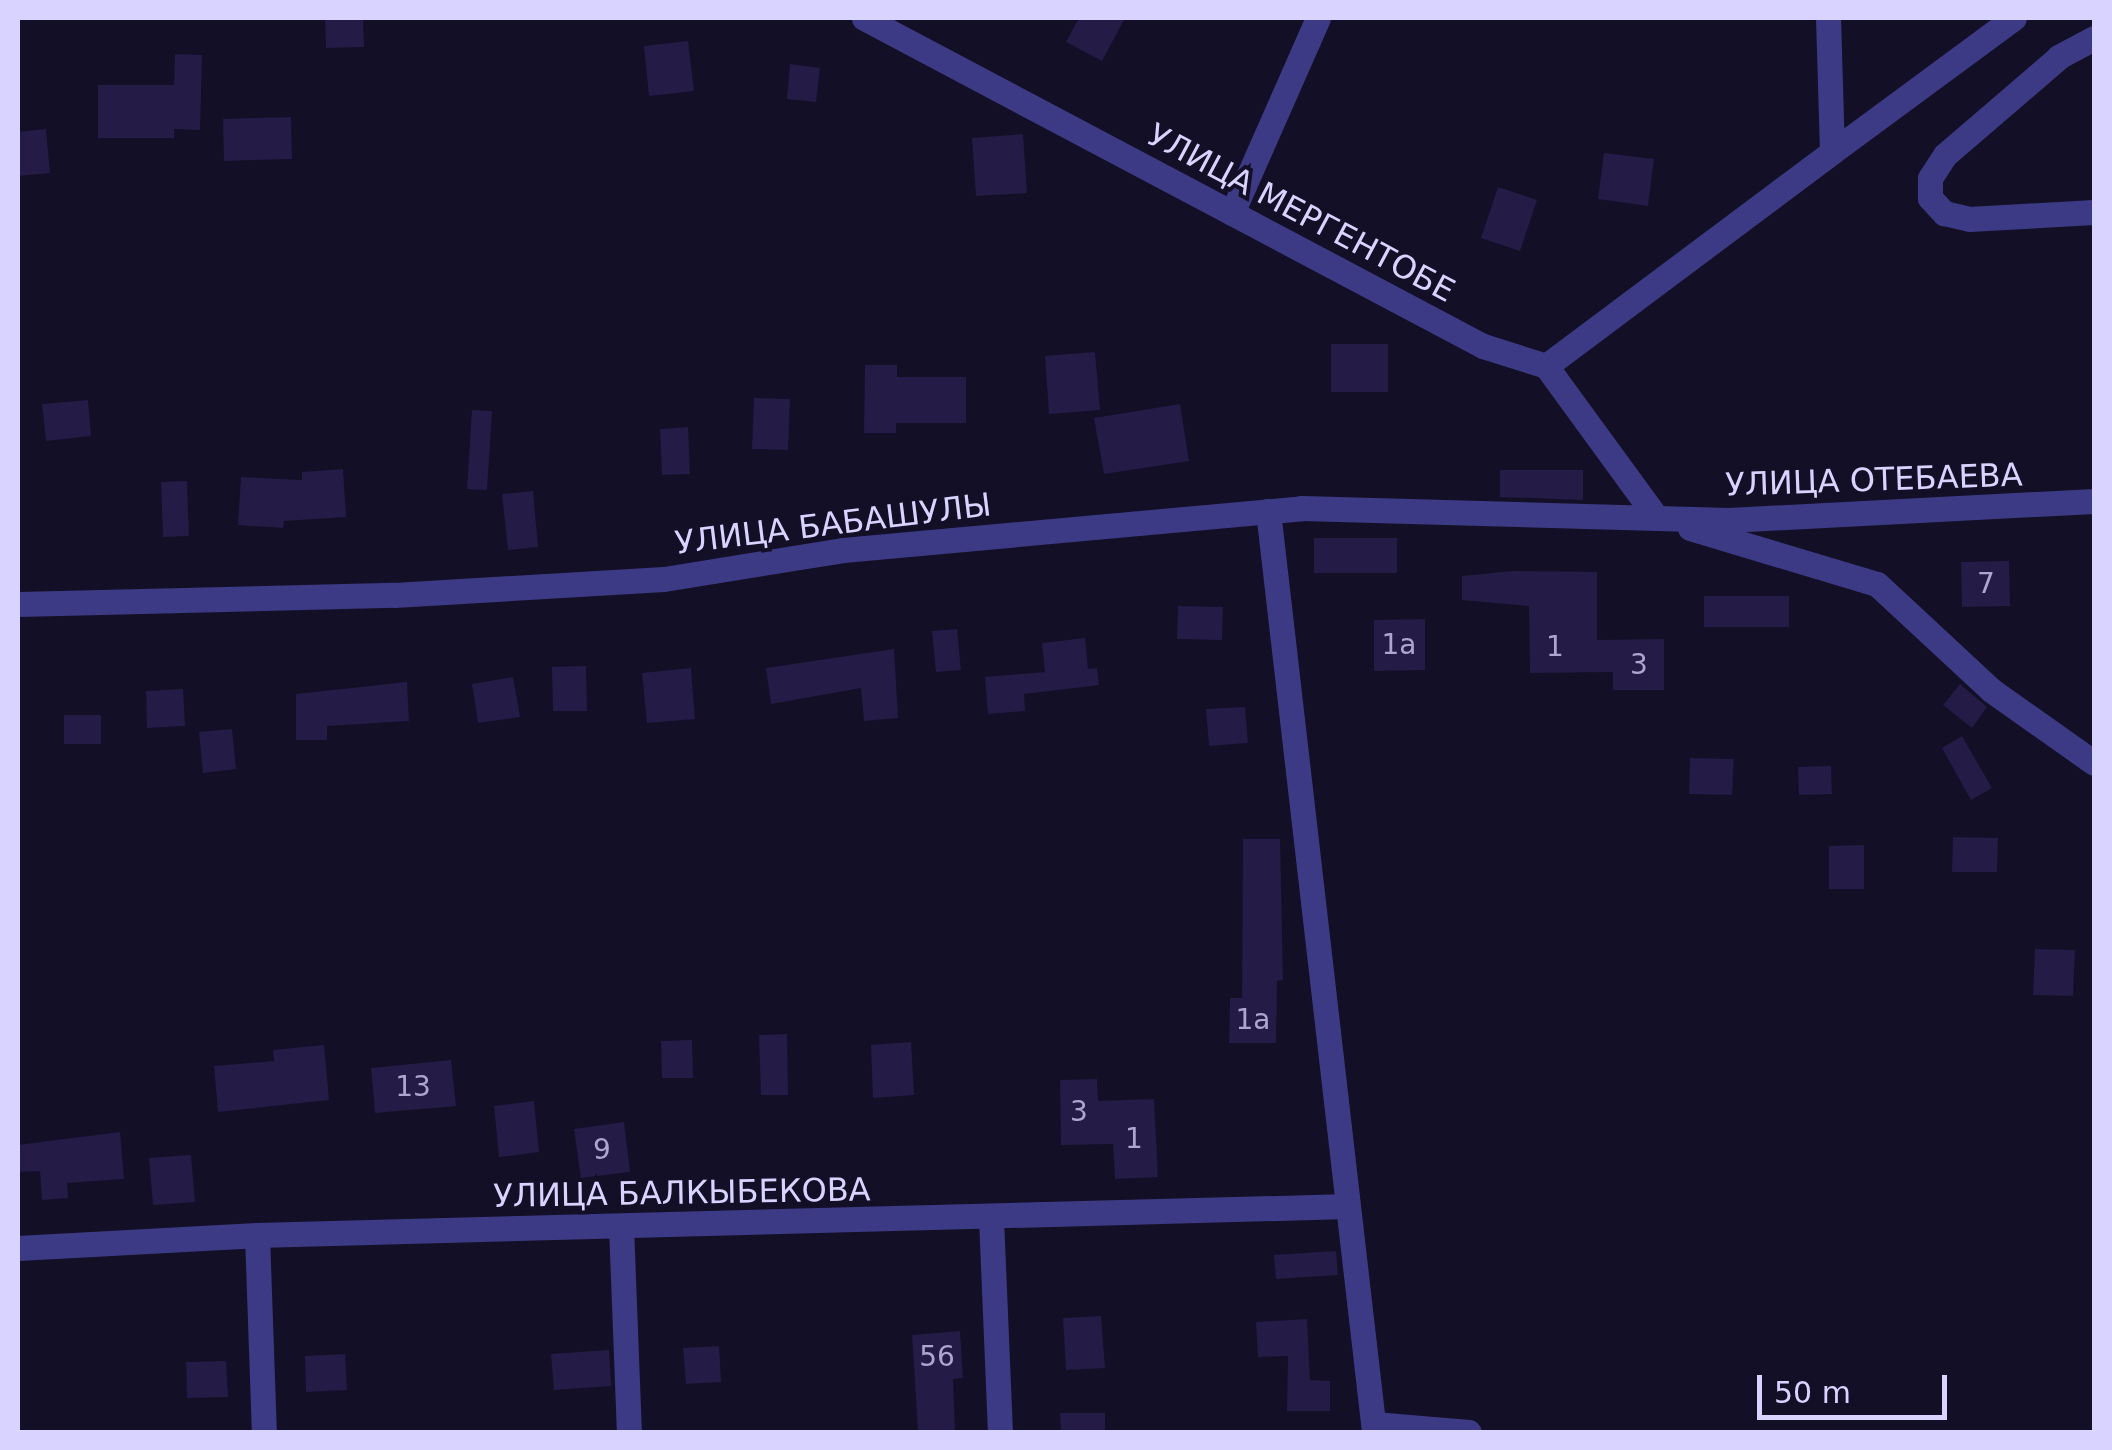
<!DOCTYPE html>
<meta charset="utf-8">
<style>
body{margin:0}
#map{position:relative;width:2112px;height:1450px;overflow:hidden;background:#130f26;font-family:"DejaVu Sans",sans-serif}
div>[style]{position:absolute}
.building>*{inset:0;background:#241b47}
.minor>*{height:25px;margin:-12.5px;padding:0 12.5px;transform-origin:12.5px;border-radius:12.5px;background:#3d3a85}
span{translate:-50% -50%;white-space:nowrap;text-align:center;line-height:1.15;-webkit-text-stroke:8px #130f26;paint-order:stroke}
.number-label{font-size:28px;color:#aca6d1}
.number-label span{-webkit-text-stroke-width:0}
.street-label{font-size:32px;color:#d9d4ff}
.frame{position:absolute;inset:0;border:20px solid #d9d4ff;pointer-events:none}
.scale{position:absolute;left:1757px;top:1375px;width:190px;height:45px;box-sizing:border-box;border:5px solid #d9d4ff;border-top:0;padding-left:12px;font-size:30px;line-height:35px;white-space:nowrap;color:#d9d4ff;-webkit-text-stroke:8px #130f26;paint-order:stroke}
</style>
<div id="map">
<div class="building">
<i style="clip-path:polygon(325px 18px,363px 18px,364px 47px,326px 48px)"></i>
<i style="clip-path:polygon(1079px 18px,1125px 18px,1102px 61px,1066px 42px)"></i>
<i style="clip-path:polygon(688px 41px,694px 91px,649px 96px,644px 46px)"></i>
<i style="clip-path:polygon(175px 54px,202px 55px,200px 130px,174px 129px,174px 138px,98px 138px,98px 85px,174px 85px)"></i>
<i style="clip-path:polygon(790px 64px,820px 68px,816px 102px,787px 99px)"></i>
<i style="clip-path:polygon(291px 117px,292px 159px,224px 161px,223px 119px)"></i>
<i style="clip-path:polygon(46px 129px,50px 173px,18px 176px,18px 132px)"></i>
<i style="clip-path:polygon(1023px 134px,1027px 193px,976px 196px,972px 138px)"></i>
<i style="clip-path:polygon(1604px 153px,1654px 159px,1648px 206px,1598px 199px)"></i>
<i style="clip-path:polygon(1498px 187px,1537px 200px,1520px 251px,1481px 238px)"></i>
<i style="clip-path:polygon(1331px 344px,1388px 344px,1388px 392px,1331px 392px)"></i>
<i style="clip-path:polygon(1095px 352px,1100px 410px,1049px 414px,1045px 356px)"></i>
<i style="clip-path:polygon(865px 365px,897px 365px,897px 377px,966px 377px,966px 423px,896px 423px,896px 433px,864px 433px)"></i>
<i style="clip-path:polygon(754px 398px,790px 399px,788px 450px,752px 449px)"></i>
<i style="clip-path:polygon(88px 400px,91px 436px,46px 441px,42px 404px)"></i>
<i style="clip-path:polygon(1180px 404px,1189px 461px,1104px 474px,1094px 418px)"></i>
<i style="clip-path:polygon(472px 410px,492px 411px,487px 490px,467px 489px)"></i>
<i style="clip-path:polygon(688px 427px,690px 474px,662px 475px,660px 429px)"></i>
<i style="clip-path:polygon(343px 469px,346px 517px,284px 521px,283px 528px,238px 525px,241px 477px,302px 480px,302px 472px)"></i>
<i style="clip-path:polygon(1500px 470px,1583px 470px,1583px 500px,1500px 497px)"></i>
<i style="clip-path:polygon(187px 481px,189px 536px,163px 537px,161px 482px)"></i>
<i style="clip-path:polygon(533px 491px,538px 547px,508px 550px,502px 494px)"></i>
<i style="clip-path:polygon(1314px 538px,1397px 538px,1397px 573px,1314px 573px)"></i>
<i style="clip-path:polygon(2009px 561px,2010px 606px,1962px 607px,1961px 562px)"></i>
<i style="clip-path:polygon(1514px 571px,1597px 572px,1597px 640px,1664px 639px,1664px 690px,1613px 690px,1613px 672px,1530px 673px,1529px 606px,1462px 600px,1462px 576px)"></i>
<i style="clip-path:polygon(1704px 596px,1789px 596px,1789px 627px,1704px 627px)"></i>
<i style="clip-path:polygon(1178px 606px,1223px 607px,1222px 640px,1177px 639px)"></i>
<i style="clip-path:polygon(1425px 619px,1425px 670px,1374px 671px,1374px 620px)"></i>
<i style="clip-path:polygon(957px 629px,961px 670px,936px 672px,932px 631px)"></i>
<i style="clip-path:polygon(1085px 638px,1088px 669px,1097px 668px,1099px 685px,1024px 694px,1025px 711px,988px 714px,985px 677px,1045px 672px,1042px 643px)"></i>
<i style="clip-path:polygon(894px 649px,898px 718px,864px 721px,861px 688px,771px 704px,766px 668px)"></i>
<i style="clip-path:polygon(586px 666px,587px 711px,553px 711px,552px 667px)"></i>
<i style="clip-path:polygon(691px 668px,695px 719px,647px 723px,642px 673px)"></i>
<i style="clip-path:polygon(513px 677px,520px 717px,478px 723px,472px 684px)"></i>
<i style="clip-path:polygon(407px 682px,409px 721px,327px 726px,327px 740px,296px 740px,296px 694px)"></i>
<i style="clip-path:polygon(1960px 684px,1987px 707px,1972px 728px,1943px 705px)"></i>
<i style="clip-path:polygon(183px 689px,185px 726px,147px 728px,146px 691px)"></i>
<i style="clip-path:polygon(1245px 707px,1248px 743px,1209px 746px,1206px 709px)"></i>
<i style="clip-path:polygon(64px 715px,101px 715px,101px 744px,64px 744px)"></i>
<i style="clip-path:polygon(232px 729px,236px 769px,203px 773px,199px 732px)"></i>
<i style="clip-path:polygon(1962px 736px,1992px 788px,1971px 800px,1942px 748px)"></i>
<i style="clip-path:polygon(1690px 758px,1734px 759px,1732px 795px,1689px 794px)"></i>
<i style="clip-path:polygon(1831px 766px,1832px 794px,1799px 795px,1798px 767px)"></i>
<i style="clip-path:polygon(1953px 837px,1998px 838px,1997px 872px,1952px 872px)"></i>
<i style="clip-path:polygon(1243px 839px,1280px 839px,1283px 980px,1277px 981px,1276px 1043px,1229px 1043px,1230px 998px,1242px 998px)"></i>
<i style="clip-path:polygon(1864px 845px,1864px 889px,1829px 889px,1829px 846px)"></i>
<i style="clip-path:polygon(2035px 949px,2075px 950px,2073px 996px,2033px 995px)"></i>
<i style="clip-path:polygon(787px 1034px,788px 1095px,761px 1095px,759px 1035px)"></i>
<i style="clip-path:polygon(692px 1040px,693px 1078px,662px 1078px,661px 1041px)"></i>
<i style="clip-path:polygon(911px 1042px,914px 1095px,873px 1098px,871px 1045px)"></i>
<i style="clip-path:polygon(324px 1045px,329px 1100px,218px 1112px,214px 1066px,274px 1061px,273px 1050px)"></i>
<i style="clip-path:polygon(451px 1060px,456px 1106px,375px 1113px,371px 1068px)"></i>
<i style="clip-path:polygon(1097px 1079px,1098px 1101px,1154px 1099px,1158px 1177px,1115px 1179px,1113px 1144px,1061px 1145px,1060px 1080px)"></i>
<i style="clip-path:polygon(534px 1101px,539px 1152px,499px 1157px,494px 1106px)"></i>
<i style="clip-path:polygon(624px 1122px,630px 1172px,581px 1178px,574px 1129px)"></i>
<i style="clip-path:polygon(120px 1132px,124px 1179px,67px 1183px,68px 1198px,42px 1200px,40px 1171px,18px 1172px,18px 1145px)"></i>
<i style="clip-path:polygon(191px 1155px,195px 1202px,153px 1205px,149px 1158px)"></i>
<i style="clip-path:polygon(1336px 1251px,1338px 1275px,1276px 1279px,1274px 1255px)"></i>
<i style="clip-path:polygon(1101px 1316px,1105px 1368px,1066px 1370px,1063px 1318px)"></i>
<i style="clip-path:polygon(1307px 1319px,1310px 1380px,1330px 1381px,1330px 1411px,1287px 1411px,1288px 1356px,1258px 1357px,1256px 1322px)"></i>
<i style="clip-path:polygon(960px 1331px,963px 1378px,953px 1379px,955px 1432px,918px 1432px,912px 1335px)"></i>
<i style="clip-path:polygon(719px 1346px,721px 1382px,686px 1384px,683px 1348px)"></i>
<i style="clip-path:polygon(609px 1350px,611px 1386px,554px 1390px,551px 1354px)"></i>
<i style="clip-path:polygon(345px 1354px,347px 1390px,306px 1392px,305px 1356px)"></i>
<i style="clip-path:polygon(226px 1361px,228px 1397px,187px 1398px,186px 1362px)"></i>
<i style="clip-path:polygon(1060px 1413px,1105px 1413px,1105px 1432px,1061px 1432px)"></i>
</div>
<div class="minor">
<i style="left:864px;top:18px;width:701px;rotate:27.92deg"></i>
<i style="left:1483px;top:346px;width:66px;rotate:17.6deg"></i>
<i style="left:1546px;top:366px;width:188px;rotate:53.9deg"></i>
<i style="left:2094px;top:38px;width:40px;rotate:152deg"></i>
<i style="left:2059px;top:57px;width:150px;rotate:139.3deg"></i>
<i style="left:1945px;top:155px;width:27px;rotate:123deg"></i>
<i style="left:1930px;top:178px;width:20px;rotate:90deg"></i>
<i style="left:1930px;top:198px;width:21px;rotate:47deg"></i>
<i style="left:1944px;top:213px;width:26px;rotate:13deg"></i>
<i style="left:1969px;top:219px;width:125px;rotate:-3.2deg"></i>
<i style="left:1832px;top:152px;width:226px;rotate:-36.4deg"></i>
<i style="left:1232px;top:213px;width:213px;rotate:-66.2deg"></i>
<i style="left:1546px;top:366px;width:357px;rotate:-36.8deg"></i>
<i style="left:1832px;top:152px;width:134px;rotate:-91.7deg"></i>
<i style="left:1268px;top:511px;width:927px;rotate:83.43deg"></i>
<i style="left:1690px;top:528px;width:195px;rotate:16.7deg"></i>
<i style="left:1877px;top:584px;width:156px;rotate:42.9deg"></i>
<i style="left:1991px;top:690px;width:126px;rotate:35.3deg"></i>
<i style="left:18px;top:604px;width:376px;rotate:-1.4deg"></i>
<i style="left:394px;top:595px;width:270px;rotate:-3.4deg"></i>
<i style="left:664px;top:579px;width:181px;rotate:-9.2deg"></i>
<i style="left:843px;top:550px;width:461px;rotate:-5.2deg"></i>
<i style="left:1302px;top:508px;width:427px;rotate:1.6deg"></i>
<i style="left:1729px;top:520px;width:365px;rotate:-3deg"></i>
<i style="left:991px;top:1218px;width:214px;rotate:87.6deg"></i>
<i style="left:621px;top:1226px;width:206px;rotate:87.8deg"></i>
<i style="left:257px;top:1235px;width:197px;rotate:88deg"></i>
<i style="left:18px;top:1248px;width:239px;rotate:-3.1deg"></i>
<i style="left:257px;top:1235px;width:1091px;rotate:-1.52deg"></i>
<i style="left:1374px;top:1424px;width:95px;rotate:4.8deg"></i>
</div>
<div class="number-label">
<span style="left:1986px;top:584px">7</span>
<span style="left:1399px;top:645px">1а</span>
<span style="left:1555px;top:647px">1</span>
<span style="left:1639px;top:665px">3</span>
<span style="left:1253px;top:1020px">1а</span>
<span style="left:413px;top:1087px">13</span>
<span style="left:1079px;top:1112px">3</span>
<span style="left:1134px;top:1139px">1</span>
<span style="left:602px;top:1150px">9</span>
<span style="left:937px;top:1357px">56</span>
</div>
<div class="street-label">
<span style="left:1301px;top:213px;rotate:28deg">УЛИЦА МЕРГЕНТОБЕ</span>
<span style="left:1874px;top:480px;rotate:-2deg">УЛИЦА ОТЕБАЕВА</span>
<span style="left:833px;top:524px;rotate:-7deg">УЛИЦА БАБАШУЛЫ</span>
<span style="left:682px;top:1193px;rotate:-1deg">УЛИЦА БАЛКЫБЕКОВА</span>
</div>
<div class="frame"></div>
<div class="scale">50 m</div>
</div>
